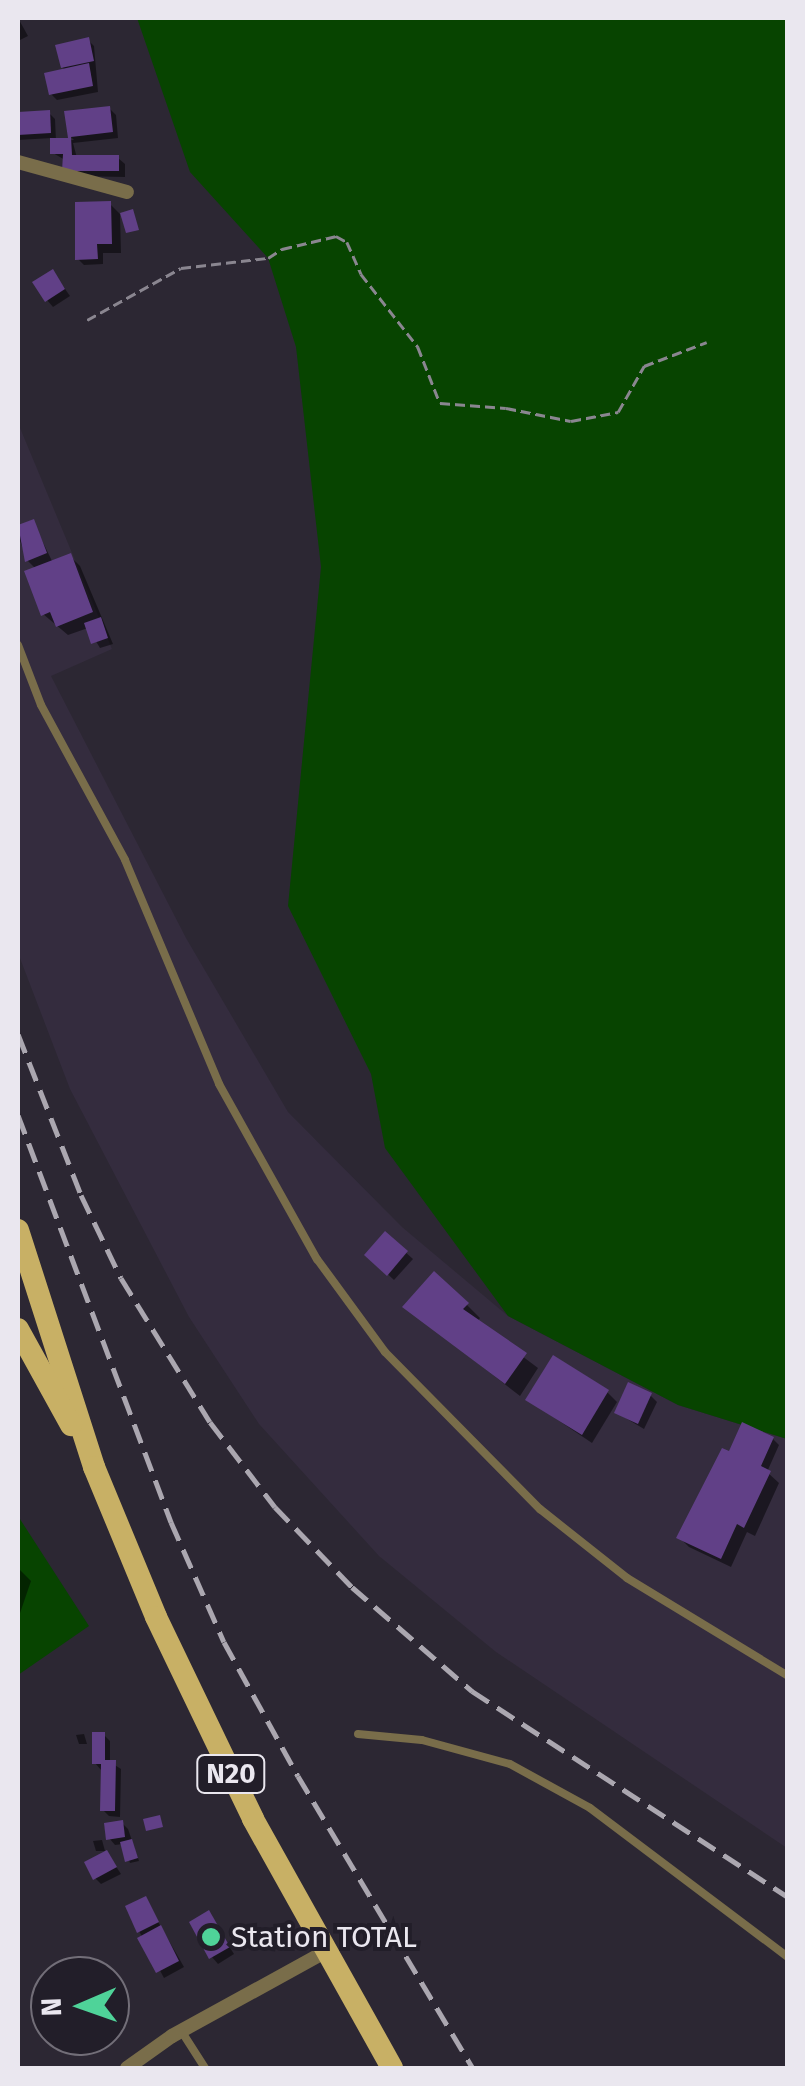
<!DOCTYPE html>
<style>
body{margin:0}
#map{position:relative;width:805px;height:2086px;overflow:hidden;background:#2c2733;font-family:"Fira Sans",sans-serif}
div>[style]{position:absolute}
.built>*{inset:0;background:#342c3e}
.green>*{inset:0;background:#074400}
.shadow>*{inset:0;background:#0007}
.building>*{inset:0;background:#614087}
.path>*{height:2.5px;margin-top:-1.25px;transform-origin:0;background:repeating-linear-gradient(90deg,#8a8690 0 10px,transparent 0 15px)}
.lane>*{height:8px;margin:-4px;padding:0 4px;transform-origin:4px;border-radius:4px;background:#796d4a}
.street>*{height:14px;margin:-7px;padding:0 7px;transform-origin:7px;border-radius:7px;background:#796d4a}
.primary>*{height:22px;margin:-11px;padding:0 11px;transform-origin:11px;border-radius:11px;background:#c8b065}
.rail>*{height:5px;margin-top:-2.5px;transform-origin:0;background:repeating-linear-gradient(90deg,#aba7b0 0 20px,transparent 0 30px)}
.dots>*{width:28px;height:28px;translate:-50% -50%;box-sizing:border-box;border:5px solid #221e29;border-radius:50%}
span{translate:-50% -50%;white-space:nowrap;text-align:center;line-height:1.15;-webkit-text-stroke:8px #221e29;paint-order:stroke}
.shield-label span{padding:2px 8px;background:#221e29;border:2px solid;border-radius:8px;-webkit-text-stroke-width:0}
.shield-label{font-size:28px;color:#eae7ef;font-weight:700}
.poi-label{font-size:30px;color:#eae7ef}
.left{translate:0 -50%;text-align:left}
.frame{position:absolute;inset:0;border:20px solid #eae7ef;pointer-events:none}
.north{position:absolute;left:30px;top:1956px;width:100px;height:100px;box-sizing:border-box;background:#221e29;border:2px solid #726e78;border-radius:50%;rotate:268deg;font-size:28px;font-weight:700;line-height:40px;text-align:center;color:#eae7ef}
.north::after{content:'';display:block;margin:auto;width:35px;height:45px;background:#4fd399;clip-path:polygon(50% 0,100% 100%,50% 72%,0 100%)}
</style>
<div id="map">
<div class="built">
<i style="clip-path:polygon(18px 423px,112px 649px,51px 676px,186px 938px,288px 1112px,402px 1227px,508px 1316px,678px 1405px,787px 1439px,787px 1848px,496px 1652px,379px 1556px,259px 1424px,189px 1317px,70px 1089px,18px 953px)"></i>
</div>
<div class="green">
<i style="clip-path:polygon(137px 18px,787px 18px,787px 1439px,678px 1405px,508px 1316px,385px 1148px,371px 1074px,288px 906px,321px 567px,296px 347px,268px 258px,190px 172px)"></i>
<i style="clip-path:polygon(18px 1516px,89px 1626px,18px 1675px)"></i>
</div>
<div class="shadow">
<i style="clip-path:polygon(18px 18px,28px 36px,18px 41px)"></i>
<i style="clip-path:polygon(88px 40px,94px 46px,98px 92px,57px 100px,51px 94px,64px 71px,58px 47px)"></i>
<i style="clip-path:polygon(109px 108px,116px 115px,118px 138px,73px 143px,77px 158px,118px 158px,125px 164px,125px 177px,71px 176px,65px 160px,53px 153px,52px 138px,18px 140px,18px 115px,49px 113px,55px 119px,56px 141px,74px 140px,70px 136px)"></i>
<i style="clip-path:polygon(110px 204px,120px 214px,121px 253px,103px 253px,103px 264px,84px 265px,78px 259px)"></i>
<i style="clip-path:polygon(53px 272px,70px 296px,53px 307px,47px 300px)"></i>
<i style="clip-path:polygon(33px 522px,53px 563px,70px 556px,80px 566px,113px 644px,100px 648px,88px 628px,68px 635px,43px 614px,36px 569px,27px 560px,18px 535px,18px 528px)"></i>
<i style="clip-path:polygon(385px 1234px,413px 1259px,394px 1280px,367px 1255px)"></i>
<i style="clip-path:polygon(467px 1305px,480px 1318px,477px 1322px,538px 1368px,520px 1396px,406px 1307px)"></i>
<i style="clip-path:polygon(607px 1392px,617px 1402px,592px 1443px,528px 1400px)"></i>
<i style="clip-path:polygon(650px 1395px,657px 1402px,644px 1429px,617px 1413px)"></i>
<i style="clip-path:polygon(773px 1439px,779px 1445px,767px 1472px,779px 1483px,755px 1536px,747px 1532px,731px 1567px,689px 1547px,679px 1537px,730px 1455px)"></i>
<i style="clip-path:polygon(18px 1568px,31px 1581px,18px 1619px)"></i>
<i style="clip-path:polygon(84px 1734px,87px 1744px,79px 1744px,76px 1735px)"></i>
<i style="clip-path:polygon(104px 1735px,110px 1741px,110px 1762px,121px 1769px,120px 1817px,109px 1816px,103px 1810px,101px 1770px,95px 1763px)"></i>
<i style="clip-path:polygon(122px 1823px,128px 1829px,139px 1861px,130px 1863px,123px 1844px,115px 1845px,109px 1838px)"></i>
<i style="clip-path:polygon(102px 1840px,105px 1851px,96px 1851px,93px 1841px)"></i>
<i style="clip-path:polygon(107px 1853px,121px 1874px,101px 1884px,95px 1878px)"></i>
<i style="clip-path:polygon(145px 1899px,184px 1967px,164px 1978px,139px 1931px)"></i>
<i style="clip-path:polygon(209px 1914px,234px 1954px,218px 1964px,212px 1957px)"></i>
</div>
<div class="building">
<i style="clip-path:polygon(89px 37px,94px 61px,61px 68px,55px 45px)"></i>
<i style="clip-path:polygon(89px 63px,93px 86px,49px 95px,44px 73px)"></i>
<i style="clip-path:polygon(110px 106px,113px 132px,71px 137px,72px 155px,119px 155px,119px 171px,62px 171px,63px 154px,50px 154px,50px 138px,68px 138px,64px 111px)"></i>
<i style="clip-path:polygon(50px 110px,51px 133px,18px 135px,18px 112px)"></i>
<i style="clip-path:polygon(111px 201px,112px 244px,97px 244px,98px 259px,75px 260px,75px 202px)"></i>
<i style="clip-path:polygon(133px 209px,139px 230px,126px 233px,120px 213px)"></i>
<i style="clip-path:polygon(53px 269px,65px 289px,45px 302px,32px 282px)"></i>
<i style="clip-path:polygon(34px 519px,47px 553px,25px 562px,18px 525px)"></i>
<i style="clip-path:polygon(71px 553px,93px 612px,56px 627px,50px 612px,41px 616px,24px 571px)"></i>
<i style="clip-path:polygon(101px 617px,108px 638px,91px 644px,84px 623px)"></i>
<i style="clip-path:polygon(385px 1231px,408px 1251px,387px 1276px,364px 1255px)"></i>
<i style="clip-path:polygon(434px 1271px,469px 1303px,463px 1309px,527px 1353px,505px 1384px,402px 1307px)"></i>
<i style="clip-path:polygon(553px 1355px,609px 1390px,582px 1435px,525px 1400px)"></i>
<i style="clip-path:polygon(628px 1382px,652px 1393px,638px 1424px,614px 1413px)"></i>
<i style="clip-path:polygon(742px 1422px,774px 1437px,761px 1466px,771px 1471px,744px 1528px,737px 1524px,721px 1559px,676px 1538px,722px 1448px,729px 1451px)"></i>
<i style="clip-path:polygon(92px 1732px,105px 1732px,105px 1760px,116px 1760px,115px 1811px,100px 1811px,101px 1764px,92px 1764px)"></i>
<i style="clip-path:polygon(160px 1815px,163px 1827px,146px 1831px,143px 1819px)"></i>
<i style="clip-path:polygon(123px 1820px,125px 1837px,106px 1840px,104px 1823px)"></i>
<i style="clip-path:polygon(132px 1839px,138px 1858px,125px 1862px,120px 1842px)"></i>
<i style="clip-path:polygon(107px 1850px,117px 1867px,93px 1880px,84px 1862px)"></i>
<i style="clip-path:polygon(146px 1896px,159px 1922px,137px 1933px,125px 1906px)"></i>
<i style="clip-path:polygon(209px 1910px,230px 1947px,209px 1959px,189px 1922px)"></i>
<i style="clip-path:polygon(161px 1925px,179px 1961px,156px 1973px,137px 1938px)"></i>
</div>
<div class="path">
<i style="left:87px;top:320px;width:107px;rotate:-29deg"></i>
<i style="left:181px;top:268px;width:88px;rotate:-6.6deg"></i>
<i style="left:268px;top:258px;width:17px;rotate:-33deg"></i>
<i style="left:282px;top:249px;width:56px;rotate:-13.5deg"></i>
<i style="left:336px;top:236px;width:13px;rotate:29deg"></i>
<i style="left:347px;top:242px;width:35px;rotate:66deg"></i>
<i style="left:361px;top:274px;width:93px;rotate:52deg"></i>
<i style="left:418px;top:347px;width:60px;rotate:68.6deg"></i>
<i style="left:440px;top:403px;width:66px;rotate:4.3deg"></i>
<i style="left:506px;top:408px;width:66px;rotate:11.3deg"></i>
<i style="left:571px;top:421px;width:48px;rotate:-10.8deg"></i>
<i style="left:618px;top:412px;width:53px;rotate:-60.5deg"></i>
<i style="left:644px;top:366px;width:67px;rotate:-20.9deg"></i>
</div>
<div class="lane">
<i style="left:18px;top:645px;width:64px;rotate:69deg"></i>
<i style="left:41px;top:705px;width:176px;rotate:61.5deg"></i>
<i style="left:125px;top:860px;width:243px;rotate:67.2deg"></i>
<i style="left:219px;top:1084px;width:201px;rotate:60.8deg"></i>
<i style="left:317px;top:1259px;width:115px;rotate:53.8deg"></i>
<i style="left:385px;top:1352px;width:221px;rotate:45.4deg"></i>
<i style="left:540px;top:1509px;width:111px;rotate:38.4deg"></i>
<i style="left:627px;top:1578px;width:188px;rotate:31.3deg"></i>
<i style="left:358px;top:1734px;width:64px;rotate:5.4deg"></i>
<i style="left:422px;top:1740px;width:91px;rotate:15.3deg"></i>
<i style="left:510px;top:1764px;width:91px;rotate:28.8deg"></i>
<i style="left:590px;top:1808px;width:248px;rotate:37deg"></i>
<i style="left:182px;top:2032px;width:43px;rotate:57.4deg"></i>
</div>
<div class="street">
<i style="left:18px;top:162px;width:113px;rotate:15.4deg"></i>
<i style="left:127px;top:2068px;width:55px;rotate:-35.4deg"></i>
<i style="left:172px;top:2036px;width:175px;rotate:-28.8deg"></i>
</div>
<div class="primary">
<i style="left:18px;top:1230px;width:249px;rotate:72.2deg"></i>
<i style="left:94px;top:1467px;width:162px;rotate:67.5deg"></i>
<i style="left:156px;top:1617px;width:224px;rotate:64.3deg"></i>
<i style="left:253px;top:1819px;width:285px;rotate:60.8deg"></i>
<i style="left:18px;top:1329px;width:110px;rotate:61.1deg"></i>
</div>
<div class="rail">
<i style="left:18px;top:1034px;width:173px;rotate:68.6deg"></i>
<i style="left:81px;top:1195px;width:92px;rotate:64.3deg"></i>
<i style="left:121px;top:1278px;width:169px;rotate:58.3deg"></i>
<i style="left:210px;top:1422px;width:107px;rotate:52.6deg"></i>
<i style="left:275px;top:1507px;width:111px;rotate:46.1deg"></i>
<i style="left:352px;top:1587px;width:159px;rotate:40.9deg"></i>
<i style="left:472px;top:1691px;width:377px;rotate:33.1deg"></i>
<i style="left:18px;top:1115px;width:435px;rotate:69.4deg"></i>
<i style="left:171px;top:1522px;width:131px;rotate:66.2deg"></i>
<i style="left:224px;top:1642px;width:153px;rotate:61.1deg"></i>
<i style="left:298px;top:1776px;width:340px;rotate:59.1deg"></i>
</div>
<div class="dots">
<i style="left:211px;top:1937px;background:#4fd399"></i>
</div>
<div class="shield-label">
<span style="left:231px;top:1774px">N20</span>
</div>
<div class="poi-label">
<span class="left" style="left:231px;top:1937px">Station TOTAL</span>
</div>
<div class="frame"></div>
<div class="north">N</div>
</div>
